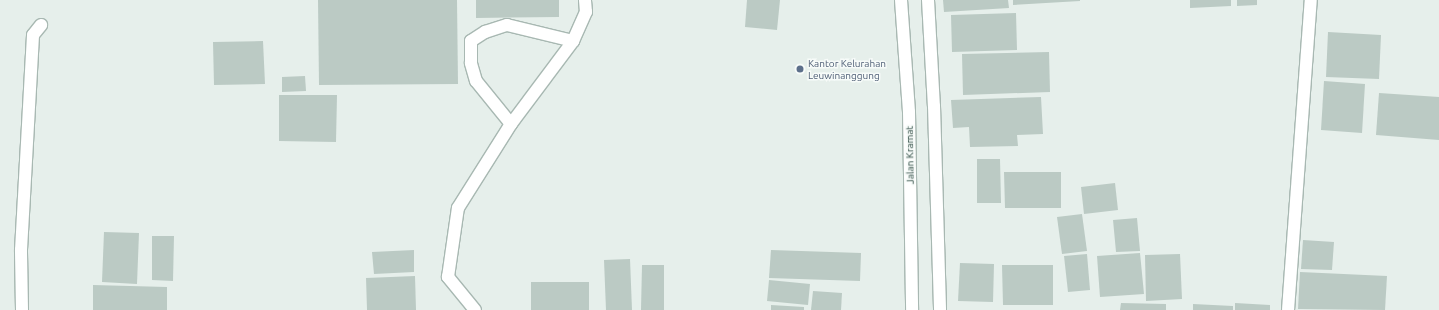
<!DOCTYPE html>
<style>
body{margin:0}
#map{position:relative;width:1439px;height:310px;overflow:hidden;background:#e6efeb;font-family:Ubuntu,sans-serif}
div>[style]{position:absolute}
.building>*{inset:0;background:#bbcac4}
.roads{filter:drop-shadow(1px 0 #a8b8b2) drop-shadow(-1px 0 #a8b8b2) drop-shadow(0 1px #a8b8b2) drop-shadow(0 -1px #a8b8b2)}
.lane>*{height:12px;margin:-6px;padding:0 6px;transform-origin:6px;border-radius:6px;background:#fff}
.street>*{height:12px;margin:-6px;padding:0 6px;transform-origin:6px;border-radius:6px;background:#fff}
.secondary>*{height:12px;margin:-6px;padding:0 6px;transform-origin:6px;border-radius:6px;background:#fff}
.dots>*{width:11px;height:11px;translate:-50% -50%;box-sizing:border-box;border:2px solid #f7fbf9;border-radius:50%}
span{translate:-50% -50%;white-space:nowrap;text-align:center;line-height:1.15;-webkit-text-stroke:3px #f7fbf9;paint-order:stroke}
.service-label{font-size:10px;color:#4e5e75}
.left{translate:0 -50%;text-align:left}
.street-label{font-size:10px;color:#24423a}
</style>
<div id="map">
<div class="building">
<i style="clip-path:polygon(318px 0,457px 0,458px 84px,319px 85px)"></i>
<i style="clip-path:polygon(476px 0,559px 0,559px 17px,476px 18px)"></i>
<i style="clip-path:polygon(747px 0,780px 0,777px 30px,745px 27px)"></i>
<i style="clip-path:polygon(943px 0,1008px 0,1009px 8px,944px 12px)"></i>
<i style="clip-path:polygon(1013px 0,1080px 0,1080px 1px,1013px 5px)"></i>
<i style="clip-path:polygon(1190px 0,1231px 0,1231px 6px,1190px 8px)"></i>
<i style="clip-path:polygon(1237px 0,1257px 0,1257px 5px,1237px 6px)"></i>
<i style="clip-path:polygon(1016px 13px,1017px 50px,952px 52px,951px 15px)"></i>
<i style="clip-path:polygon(1328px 32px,1381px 35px,1379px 79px,1326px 77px)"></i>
<i style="clip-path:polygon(263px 41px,265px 84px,214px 85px,213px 42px)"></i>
<i style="clip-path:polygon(1049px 52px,1050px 92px,963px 95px,962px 54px)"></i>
<i style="clip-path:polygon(305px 76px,306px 91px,282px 92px,282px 77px)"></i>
<i style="clip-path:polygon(1324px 81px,1365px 84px,1362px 133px,1321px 130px)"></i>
<i style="clip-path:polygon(1379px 93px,1439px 97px,1439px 140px,1376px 135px)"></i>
<i style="clip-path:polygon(279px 95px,337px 95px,336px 142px,279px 141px)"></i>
<i style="clip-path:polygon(1041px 97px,1043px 134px,1017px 135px,1018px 146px,970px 147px,969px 127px,953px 128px,951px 100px)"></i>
<i style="clip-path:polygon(977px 159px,1000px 159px,1001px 203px,977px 203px)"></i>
<i style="clip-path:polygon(1004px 172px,1061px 172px,1061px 208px,1005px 208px)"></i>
<i style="clip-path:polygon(1115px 183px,1118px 210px,1084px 214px,1081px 187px)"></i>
<i style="clip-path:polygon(1082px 214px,1087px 251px,1062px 254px,1057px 217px)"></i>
<i style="clip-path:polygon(1137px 218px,1140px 251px,1116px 252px,1113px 220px)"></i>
<i style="clip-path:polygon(104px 232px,139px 233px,137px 284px,102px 282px)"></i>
<i style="clip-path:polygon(152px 236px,174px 236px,173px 281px,152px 280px)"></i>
<i style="clip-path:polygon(1303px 240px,1334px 242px,1332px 270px,1301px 269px)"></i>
<i style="clip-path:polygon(414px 250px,414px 272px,374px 274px,372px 252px)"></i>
<i style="clip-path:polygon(771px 250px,861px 253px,860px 281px,769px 278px)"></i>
<i style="clip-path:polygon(1140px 253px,1144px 294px,1100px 297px,1097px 256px)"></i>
<i style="clip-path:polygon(1087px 254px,1090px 290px,1068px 292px,1064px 256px)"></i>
<i style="clip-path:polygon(1180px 254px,1182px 299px,1146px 301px,1145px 255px)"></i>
<i style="clip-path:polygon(630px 259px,632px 310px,606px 310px,604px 260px)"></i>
<i style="clip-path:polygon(960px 263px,994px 264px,993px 302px,958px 301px)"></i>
<i style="clip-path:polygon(642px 265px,664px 265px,664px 310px,641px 310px)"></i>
<i style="clip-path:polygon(1002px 265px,1053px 265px,1053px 305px,1003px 305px)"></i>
<i style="clip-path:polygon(1300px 272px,1387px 276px,1385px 310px,1298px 309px)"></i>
<i style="clip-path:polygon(415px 276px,416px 310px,367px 310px,366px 278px)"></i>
<i style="clip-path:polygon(769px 280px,810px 284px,808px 305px,767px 301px)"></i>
<i style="clip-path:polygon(531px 282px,589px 282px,589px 310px,531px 310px)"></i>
<i style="clip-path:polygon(93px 285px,167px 287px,167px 310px,93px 310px)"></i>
<i style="clip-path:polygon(813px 291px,842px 293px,841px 310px,811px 310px)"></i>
<i style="clip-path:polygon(1121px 303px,1166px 304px,1166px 310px,1120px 310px)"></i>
<i style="clip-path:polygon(1235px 303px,1270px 305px,1270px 310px,1235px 310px)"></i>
<i style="clip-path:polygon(1193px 304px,1233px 306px,1233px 310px,1193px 310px)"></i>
<i style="clip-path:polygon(771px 305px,804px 307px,804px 310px,771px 310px)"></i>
</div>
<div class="roads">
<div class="lane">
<i style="left:511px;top:124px;width:55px;rotate:-129.1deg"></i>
<i style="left:476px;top:81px;width:19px;rotate:-106deg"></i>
<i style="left:471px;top:63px;width:22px;rotate:-90deg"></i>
<i style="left:471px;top:41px;width:17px;rotate:-33deg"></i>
<i style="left:485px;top:32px;width:23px;rotate:-18deg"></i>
<i style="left:507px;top:25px;width:68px;rotate:13.6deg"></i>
</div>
<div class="street">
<i style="left:22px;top:310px;width:60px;rotate:-91deg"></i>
<i style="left:21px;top:250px;width:215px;rotate:-86.8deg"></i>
<i style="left:33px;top:35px;width:13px;rotate:-51deg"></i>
<i style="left:475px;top:310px;width:43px;rotate:-129.3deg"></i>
<i style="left:448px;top:277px;width:70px;rotate:-81.8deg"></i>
<i style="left:458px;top:208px;width:99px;rotate:-57.8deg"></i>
<i style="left:511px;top:124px;width:104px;rotate:-53.2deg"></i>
<i style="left:573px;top:41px;width:32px;rotate:-66deg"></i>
<i style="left:586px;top:12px;width:12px;rotate:-95deg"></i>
<i style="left:1288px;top:310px;width:311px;rotate:-85.8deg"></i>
</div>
<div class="secondary">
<i style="left:901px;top:0;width:112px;rotate:85.9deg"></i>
<i style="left:909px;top:112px;width:198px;rotate:89.1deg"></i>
<i style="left:928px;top:0;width:106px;rotate:86.8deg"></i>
<i style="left:934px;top:106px;width:204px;rotate:88.3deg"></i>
</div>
</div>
<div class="dots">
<i style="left:800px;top:69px;background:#5c6f8a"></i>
</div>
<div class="service-label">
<span class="left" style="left:808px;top:69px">Kantor Kelurahan<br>Leuwinanggung</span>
</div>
<div class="street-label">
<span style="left:910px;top:155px;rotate:-91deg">Jalan Kramat</span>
</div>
</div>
